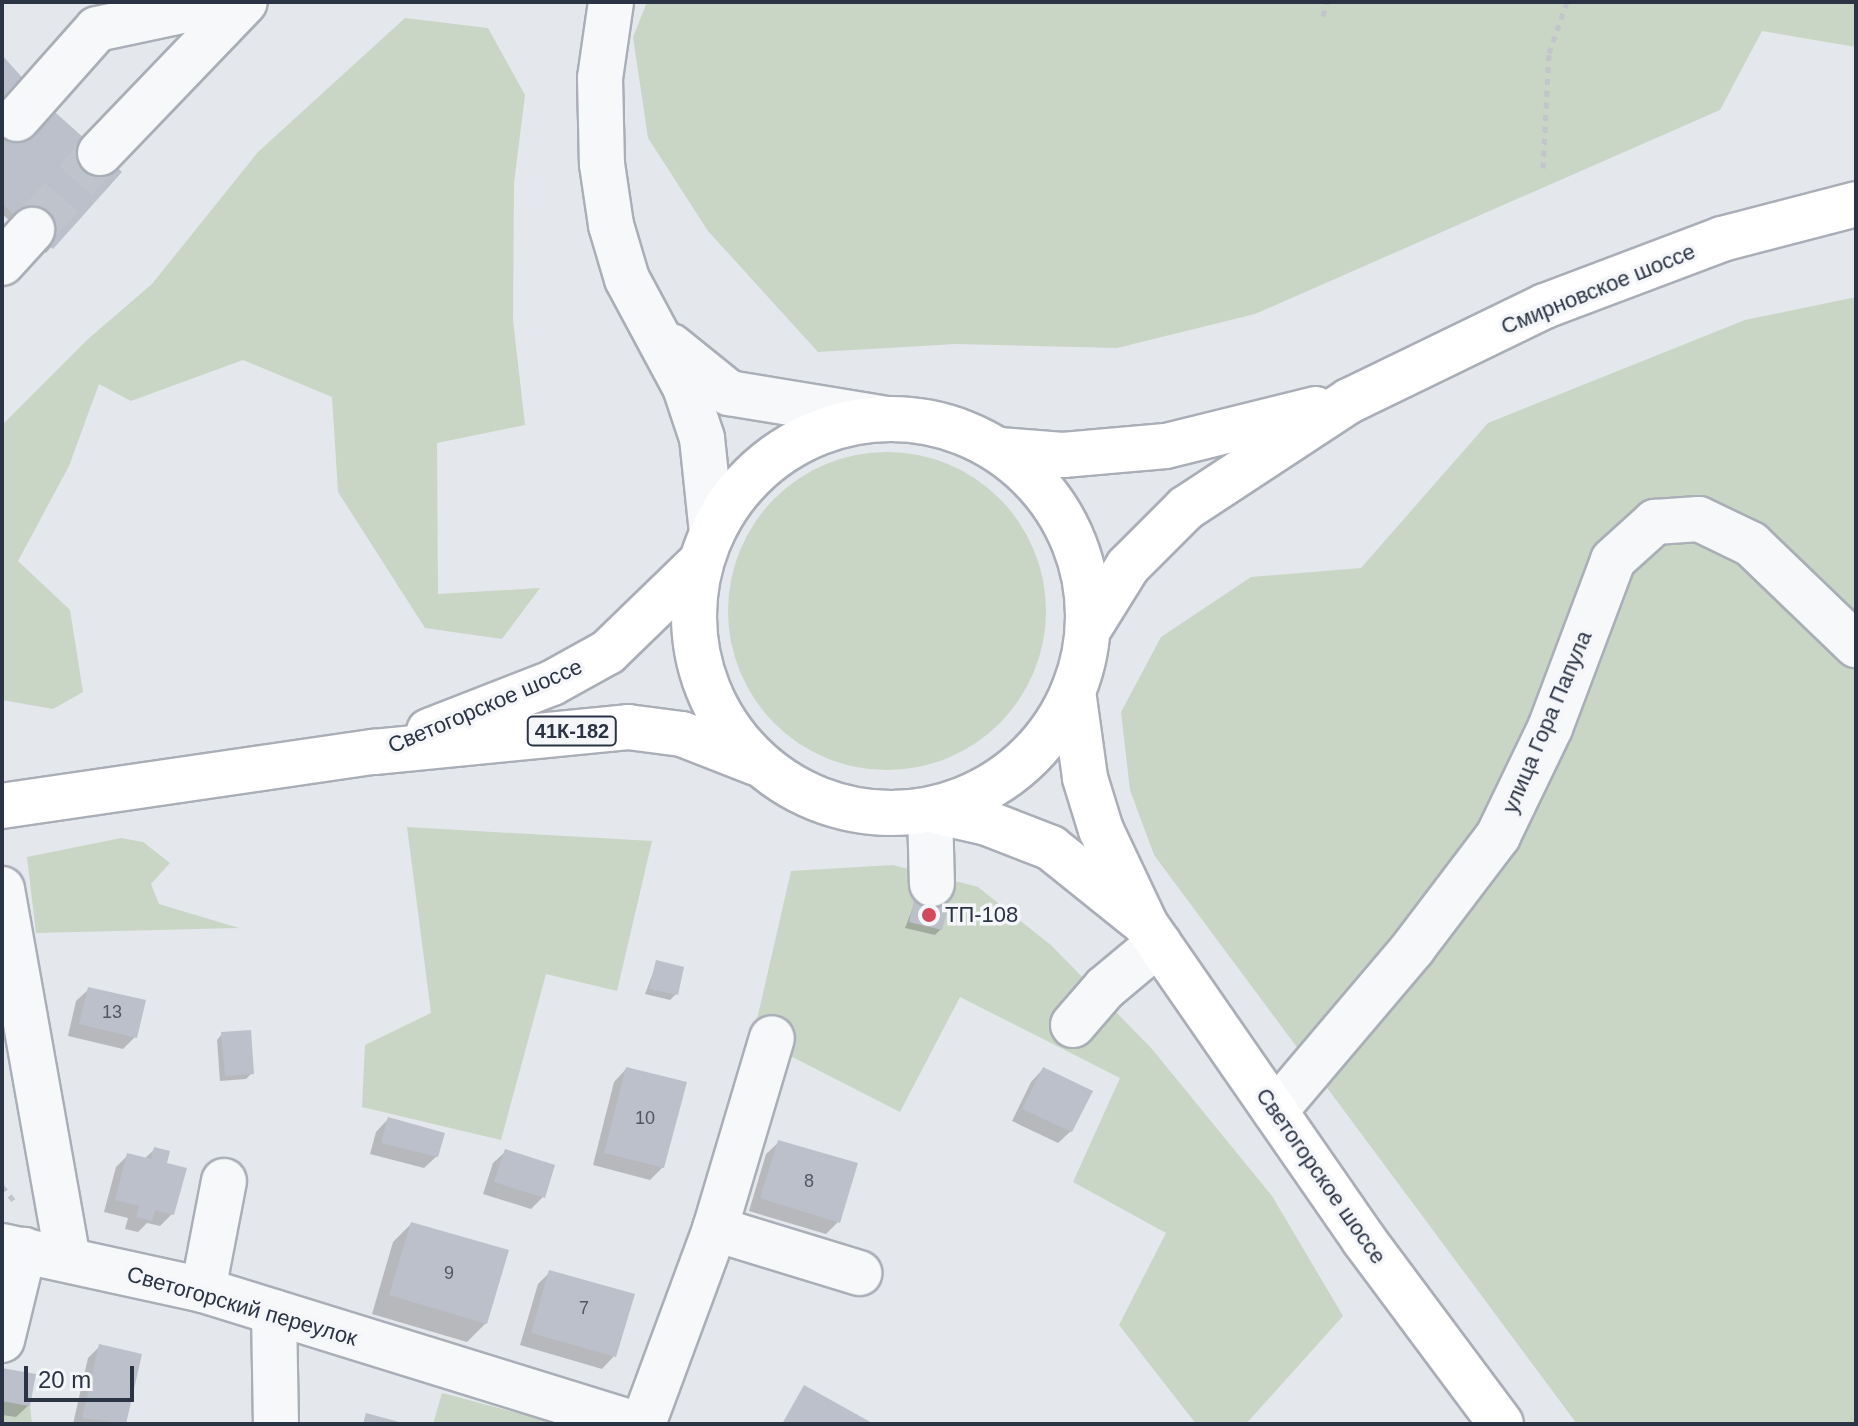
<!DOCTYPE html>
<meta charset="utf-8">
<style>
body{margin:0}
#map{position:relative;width:1858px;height:1426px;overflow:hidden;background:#e4e7ec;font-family:Helvetica,sans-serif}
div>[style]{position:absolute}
.green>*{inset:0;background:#c9d6c5}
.round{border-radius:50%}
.shadow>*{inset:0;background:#0003}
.building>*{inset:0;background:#bbc0ca}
.minor-tunnel>*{height:44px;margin-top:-22px;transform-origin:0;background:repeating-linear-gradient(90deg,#bfc3cb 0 44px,transparent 0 66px)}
.path>*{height:5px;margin-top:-2.5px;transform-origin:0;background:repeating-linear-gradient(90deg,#c2c5cb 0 6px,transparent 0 12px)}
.roads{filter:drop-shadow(2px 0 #a9aeb7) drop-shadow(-2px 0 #a9aeb7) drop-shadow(0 2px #a9aeb7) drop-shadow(0 -2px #a9aeb7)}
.minor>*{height:44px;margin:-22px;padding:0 22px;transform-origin:22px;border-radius:22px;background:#f7f8fa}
.major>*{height:44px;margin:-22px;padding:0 22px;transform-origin:22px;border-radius:22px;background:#fff}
.major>.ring{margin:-22px;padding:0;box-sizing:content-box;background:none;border:44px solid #fff;border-radius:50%}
.dots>*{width:22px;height:22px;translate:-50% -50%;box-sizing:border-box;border:4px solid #f4f6f9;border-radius:50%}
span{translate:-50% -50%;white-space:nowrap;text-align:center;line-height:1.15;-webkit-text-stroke:7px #f4f6f9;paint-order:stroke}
.number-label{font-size:18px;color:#4f5766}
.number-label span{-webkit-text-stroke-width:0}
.shield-label span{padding:2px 6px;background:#f4f6f9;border:2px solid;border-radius:6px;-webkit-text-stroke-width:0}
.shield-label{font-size:20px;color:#2b3445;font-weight:700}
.street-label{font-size:22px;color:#2b3445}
.poi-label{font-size:22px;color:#2b3445}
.left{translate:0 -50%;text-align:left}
.frame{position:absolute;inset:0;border:4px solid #2b3445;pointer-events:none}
.scale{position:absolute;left:24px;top:1366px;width:110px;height:36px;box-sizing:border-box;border:4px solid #2b3445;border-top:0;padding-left:10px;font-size:24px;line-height:28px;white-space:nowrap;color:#2b3445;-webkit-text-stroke:6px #f4f6f9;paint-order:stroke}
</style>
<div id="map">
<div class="green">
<i style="clip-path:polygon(647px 2px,1856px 2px,1856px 47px,1762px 31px,1720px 110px,1255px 314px,1117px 348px,956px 344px,818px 352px,708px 231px,648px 138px,633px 37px)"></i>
<i style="clip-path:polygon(405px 18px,488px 28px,525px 95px,514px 183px,513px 320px,525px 425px,437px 443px,438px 594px,540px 588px,502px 639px,425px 628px,338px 492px,332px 397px,243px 360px,131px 401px,99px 384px,69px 466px,18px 561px,70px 610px,83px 692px,53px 709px,2px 700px,2px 425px,88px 339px,152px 284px,258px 152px)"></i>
<i style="clip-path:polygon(1856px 297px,1856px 1424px,1577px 1424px,1154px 855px,1130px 790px,1121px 712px,1161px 637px,1251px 577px,1361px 568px,1488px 423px,1745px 320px)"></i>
<i class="round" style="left:728px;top:452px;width:318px;height:318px"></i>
<i style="clip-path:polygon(407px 827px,652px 841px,617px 991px,546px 974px,501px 1140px,362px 1107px,365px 1045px,431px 1013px)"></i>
<i style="clip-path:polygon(121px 838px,143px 842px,170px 863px,151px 884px,159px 904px,239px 928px,36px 933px,27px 857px)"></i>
<i style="clip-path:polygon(893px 865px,978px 887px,1052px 946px,1152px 1049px,1272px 1196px,1343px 1316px,1246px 1424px,1196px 1424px,1119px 1325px,1166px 1233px,1073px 1182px,1120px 1078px,960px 997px,900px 1112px,753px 1037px,791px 871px)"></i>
<i style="clip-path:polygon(442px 1393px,559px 1424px,433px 1424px)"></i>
<i style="clip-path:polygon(2px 1401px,30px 1406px,32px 1424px,2px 1424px)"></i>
</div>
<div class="shadow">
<i style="clip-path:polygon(2px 110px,119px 173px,46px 253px,2px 214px)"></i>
<i style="clip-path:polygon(915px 902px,941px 929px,935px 935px,905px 928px)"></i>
<i style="clip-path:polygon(657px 962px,676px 994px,670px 1000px,645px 994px)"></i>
<i style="clip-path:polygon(89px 989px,135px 1037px,123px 1049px,68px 1036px,76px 1001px)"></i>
<i style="clip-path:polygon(222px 1034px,252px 1073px,246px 1079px,220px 1081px,217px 1040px)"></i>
<i style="clip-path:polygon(626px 1069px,663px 1167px,650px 1180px,593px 1165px,614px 1082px)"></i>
<i style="clip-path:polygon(1043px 1069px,1071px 1131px,1058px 1143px,1012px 1121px,1031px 1082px)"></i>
<i style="clip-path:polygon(388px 1119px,437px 1156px,424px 1168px,370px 1154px,376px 1132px)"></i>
<i style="clip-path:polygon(779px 1142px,838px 1222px,826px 1234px,749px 1211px,766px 1154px)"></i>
<i style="clip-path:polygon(155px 1149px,172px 1214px,160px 1226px,147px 1223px,138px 1232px,125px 1229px,128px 1218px,104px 1212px,116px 1167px,128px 1155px,144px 1159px)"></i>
<i style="clip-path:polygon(506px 1151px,543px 1197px,531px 1209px,483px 1194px,493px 1163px)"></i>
<i style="clip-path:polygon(411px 1224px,486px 1323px,467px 1342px,372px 1314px,393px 1242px)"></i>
<i style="clip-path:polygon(550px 1272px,614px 1356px,602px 1369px,520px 1345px,538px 1284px)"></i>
<i style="clip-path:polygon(100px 1346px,140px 1355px,124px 1424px,73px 1424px,88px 1358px)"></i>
<i style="clip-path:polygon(2px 1370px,29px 1405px,16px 1417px,2px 1415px)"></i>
</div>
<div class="building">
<i style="clip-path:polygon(2px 55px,47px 105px,122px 172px,53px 249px,2px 204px)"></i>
<i style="clip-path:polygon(914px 900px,948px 908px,942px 930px,909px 922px)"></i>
<i style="clip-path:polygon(656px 960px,684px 967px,678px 995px,649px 989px)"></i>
<i style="clip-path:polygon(88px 987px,146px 1000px,137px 1038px,79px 1024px)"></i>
<i style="clip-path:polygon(251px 1030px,254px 1074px,225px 1076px,221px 1032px)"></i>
<i style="clip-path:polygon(626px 1067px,687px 1082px,664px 1168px,604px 1153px)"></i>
<i style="clip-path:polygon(1043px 1067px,1093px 1091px,1072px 1132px,1022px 1109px)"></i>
<i style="clip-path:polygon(388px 1117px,445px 1133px,438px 1157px,381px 1143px)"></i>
<i style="clip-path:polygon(778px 1140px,858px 1163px,840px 1223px,760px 1198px)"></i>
<i style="clip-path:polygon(154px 1147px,170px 1151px,167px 1163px,187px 1168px,174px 1215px,155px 1210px,152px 1221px,136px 1217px,139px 1206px,115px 1200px,127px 1153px,151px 1159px)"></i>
<i style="clip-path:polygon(505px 1149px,555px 1165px,545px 1198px,494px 1182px)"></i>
<i style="clip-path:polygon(411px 1222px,509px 1250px,487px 1324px,389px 1295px)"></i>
<i style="clip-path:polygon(549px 1270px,635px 1294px,616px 1357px,531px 1333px)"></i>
<i style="clip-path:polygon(99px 1344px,142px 1354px,126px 1424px,82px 1418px)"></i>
<i style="clip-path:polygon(2px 1368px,36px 1374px,30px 1406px,2px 1401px)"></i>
<i style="clip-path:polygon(804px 1385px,874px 1424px,782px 1424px)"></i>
<i style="clip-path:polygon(366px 1413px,403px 1423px,403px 1424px,363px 1424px)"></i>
</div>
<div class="minor-tunnel">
<i style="left:32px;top:230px;width:103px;rotate:-48.6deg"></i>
</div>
<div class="path">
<i style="left:1323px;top:16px;width:15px;rotate:-74deg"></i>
<i style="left:1543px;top:168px;width:115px;rotate:-87deg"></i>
<i style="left:1549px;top:53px;width:54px;rotate:-70.6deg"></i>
<i style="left:2px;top:1186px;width:22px;rotate:51deg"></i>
</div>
<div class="roads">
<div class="minor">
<i style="left:611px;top:2px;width:77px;rotate:98.2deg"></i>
<i style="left:600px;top:78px;width:86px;rotate:88.7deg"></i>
<i style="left:602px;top:164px;width:62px;rotate:81.6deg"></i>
<i style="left:611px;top:225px;width:56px;rotate:73.5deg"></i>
<i style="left:627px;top:279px;width:123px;rotate:61.8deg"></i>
<i style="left:685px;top:387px;width:54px;rotate:71.6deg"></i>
<i style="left:702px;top:438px;width:96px;rotate:84deg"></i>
<i style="left:17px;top:119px;width:120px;rotate:-48.4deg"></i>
<i style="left:97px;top:29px;width:130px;rotate:-12deg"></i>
<i style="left:100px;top:153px;width:209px;rotate:-46.2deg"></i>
<i style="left:2px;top:263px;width:45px;rotate:-47.7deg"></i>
<i style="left:671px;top:346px;width:75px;rotate:39deg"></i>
<i style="left:729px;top:393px;width:155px;rotate:9.3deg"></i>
<i style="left:930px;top:810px;width:74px;rotate:88.5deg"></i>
<i style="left:2px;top:889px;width:376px;rotate:79.9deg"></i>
<i style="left:1073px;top:1025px;width:49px;rotate:-49.1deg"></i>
<i style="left:1105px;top:988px;width:70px;rotate:-39.8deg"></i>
<i style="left:1275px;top:1111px;width:214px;rotate:-49.7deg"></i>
<i style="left:1413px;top:948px;width:141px;rotate:-52.8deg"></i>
<i style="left:1498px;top:836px;width:120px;rotate:-64.3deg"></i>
<i style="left:1550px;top:728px;width:179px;rotate:-69.4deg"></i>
<i style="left:1613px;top:560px;width:57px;rotate:-42.1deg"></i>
<i style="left:1655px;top:522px;width:44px;rotate:-3.9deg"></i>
<i style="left:1699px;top:519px;width:58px;rotate:25.7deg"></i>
<i style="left:1751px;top:544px;width:146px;rotate:43.9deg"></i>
<i style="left:715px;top:1229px;width:151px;rotate:17deg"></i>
<i style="left:2px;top:1246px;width:206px;rotate:12.3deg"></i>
<i style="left:203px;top:1290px;width:453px;rotate:17.2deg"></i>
<i style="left:203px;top:1290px;width:111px;rotate:-79.1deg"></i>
<i style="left:274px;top:1312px;width:112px;rotate:89deg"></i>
<i style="left:2px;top:1340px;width:93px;rotate:-76.3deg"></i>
<i style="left:643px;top:1424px;width:208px;rotate:-69.7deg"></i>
<i style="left:715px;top:1229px;width:199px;rotate:-73.4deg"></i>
</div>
<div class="major">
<i class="ring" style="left:694px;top:419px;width:350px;height:350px"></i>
<i style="left:999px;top:450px;width:64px;rotate:4.5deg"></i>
<i style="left:1063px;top:455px;width:103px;rotate:-5deg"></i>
<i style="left:1166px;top:446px;width:154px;rotate:-13.9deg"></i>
<i style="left:1088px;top:630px;width:75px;rotate:-58deg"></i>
<i style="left:1128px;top:566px;width:82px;rotate:-45deg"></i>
<i style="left:1186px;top:508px;width:195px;rotate:-33.3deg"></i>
<i style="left:1349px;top:401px;width:218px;rotate:-25.9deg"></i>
<i style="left:1545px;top:306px;width:189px;rotate:-20.7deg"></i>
<i style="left:1722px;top:239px;width:138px;rotate:-14.6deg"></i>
<i style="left:1073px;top:691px;width:88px;rotate:82.1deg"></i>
<i style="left:1085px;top:778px;width:54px;rotate:72.9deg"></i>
<i style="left:1101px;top:830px;width:105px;rotate:64.7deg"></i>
<i style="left:1146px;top:925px;width:383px;rotate:55.3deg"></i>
<i style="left:1364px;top:1240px;width:229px;rotate:53.3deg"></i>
<i style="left:429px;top:731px;width:132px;rotate:-21.3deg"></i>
<i style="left:552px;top:683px;width:64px;rotate:-29deg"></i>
<i style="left:608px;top:652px;width:129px;rotate:-44.1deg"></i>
<i style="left:2px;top:806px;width:376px;rotate:-8.3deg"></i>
<i style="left:374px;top:752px;width:255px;rotate:-5.6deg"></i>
<i style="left:628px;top:727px;width:54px;rotate:7.4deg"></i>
<i style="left:682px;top:734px;width:79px;rotate:21.4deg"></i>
<i style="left:930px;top:810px;width:58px;rotate:12.8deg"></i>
<i style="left:987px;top:823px;width:69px;rotate:21.3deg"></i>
<i style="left:1051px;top:848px;width:112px;rotate:38.8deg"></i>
</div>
</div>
<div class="dots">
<i style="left:929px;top:915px;background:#d1495b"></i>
</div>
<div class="number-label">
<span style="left:112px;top:1012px">13</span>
<span style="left:645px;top:1118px">10</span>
<span style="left:809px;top:1181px">8</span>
<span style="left:449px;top:1273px">9</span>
<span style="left:584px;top:1308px">7</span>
</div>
<div class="shield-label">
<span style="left:572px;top:731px">41К-182</span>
</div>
<div class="street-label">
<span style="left:1598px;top:289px;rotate:-22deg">Смирновское шоссе</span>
<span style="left:485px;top:706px;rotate:-23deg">Светогорское шоссе</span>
<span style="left:1547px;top:722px;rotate:-67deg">улица Гора Папула</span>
<span style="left:1321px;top:1176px;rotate:55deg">Светогорское шоссе</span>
<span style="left:242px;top:1306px;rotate:16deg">Светогорский переулок</span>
</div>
<div class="poi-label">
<span class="left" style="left:945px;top:915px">ТП-108</span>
</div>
<div class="frame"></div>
<div class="scale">20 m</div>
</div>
